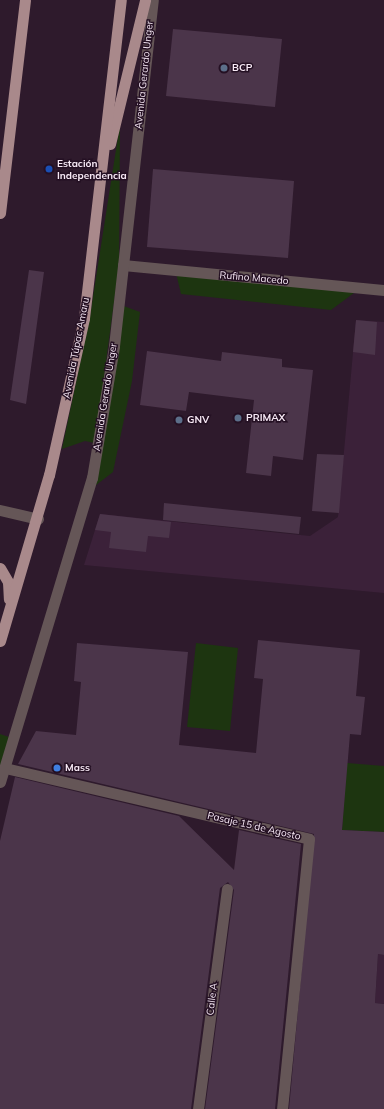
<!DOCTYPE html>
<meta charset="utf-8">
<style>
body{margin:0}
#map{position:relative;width:384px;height:1109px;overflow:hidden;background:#2e1a2c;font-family:Mulish,sans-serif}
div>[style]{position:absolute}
.built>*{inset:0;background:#3b2139}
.green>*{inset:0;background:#1d3510}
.building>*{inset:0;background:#4b354a}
.minor>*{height:11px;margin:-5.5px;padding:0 5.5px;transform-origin:5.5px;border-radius:5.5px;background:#655657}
.tertiary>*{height:11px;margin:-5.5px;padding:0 5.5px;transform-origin:5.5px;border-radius:5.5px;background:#655657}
.primary>*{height:11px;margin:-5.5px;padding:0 5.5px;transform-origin:5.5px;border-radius:5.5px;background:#a9898b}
.dots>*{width:11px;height:11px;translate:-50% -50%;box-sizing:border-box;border:2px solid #241023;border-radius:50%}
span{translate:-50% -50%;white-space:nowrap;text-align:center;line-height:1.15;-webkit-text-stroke:3px #241023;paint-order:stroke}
.poi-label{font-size:10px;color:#f7e9f5;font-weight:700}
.left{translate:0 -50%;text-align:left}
.street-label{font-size:10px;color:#f7e9f5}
</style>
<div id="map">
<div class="built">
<i style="clip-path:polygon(356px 320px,384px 322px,384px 593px,84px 565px,100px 514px,310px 536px,338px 517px)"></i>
<i style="clip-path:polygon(378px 954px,384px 955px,384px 1004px,375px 1003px)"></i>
</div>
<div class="green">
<i style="clip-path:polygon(120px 124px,119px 265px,95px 443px,85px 441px,62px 449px,90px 316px)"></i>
<i style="clip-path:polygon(176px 273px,358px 290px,331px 310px,181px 294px)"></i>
<i style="clip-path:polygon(121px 305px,140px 312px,132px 381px,113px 472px,91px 489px)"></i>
<i style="clip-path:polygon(196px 643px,238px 648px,230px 731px,187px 727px)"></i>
<i style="clip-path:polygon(0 734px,9px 737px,0 771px)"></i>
<i style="clip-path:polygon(347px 763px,384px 766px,384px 832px,342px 830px)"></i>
</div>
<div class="building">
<i style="clip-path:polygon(173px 29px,282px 39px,275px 107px,166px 96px)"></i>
<i style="clip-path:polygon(153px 169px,294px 181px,288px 258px,147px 247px)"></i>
<i style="clip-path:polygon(29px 270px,44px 272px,26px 404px,10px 400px)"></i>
<i style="clip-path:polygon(356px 320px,377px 322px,375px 355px,353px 352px)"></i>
<i style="clip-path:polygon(147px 351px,221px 361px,222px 352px,282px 359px,282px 367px,313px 370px,303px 460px,273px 456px,271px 476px,246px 473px,254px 400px,189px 392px,186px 411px,140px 405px)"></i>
<i style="clip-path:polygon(317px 454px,344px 455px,339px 513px,312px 511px)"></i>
<i style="clip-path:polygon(164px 503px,301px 517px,299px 534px,163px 520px)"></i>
<i style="clip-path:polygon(100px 514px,171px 522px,169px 538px,148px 536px,146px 552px,109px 548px,111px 532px,95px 530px)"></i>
<i style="clip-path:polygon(258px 640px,360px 650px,356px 696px,365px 697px,361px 735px,350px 734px,342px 830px,384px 832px,384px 955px,378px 954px,375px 1003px,384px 1004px,384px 1109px,289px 1109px,314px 834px,18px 764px,36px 731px,76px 735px,81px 682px,74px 681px,77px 643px,188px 652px,179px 745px,256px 753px,263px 679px,254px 678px)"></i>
<i style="clip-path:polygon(15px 777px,179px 816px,234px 870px,239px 830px,301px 844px,275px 1109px,205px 1109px,234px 890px,228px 882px,220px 888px,191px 1109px,0 1109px,0 841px)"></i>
</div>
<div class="minor">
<i style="left:123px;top:265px;width:262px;rotate:5.5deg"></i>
<i style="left:5px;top:768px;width:312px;rotate:13.1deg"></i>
<i style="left:309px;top:839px;width:271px;rotate:95.7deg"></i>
<i style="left:198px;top:1109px;width:222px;rotate:-82.5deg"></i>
</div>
<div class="tertiary">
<i style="left:0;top:510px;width:39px;rotate:13deg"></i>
<i style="left:0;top:782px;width:318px;rotate:-73.2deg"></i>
<i style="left:92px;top:478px;width:134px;rotate:-80.5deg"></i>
<i style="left:114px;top:346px;width:348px;rotate:-83.6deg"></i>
</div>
<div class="primary">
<i style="left:110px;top:144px;width:148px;rotate:-76.3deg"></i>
<i style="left:0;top:213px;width:214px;rotate:-83.3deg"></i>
<i style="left:0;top:568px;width:16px;rotate:60deg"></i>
<i style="left:8px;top:582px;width:17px;rotate:87deg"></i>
<i style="left:0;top:641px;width:173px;rotate:-73.6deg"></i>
<i style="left:49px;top:475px;width:161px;rotate:-77.4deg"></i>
<i style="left:84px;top:318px;width:320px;rotate:-83.4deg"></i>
</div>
<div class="dots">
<i style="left:224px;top:68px;background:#5c6f8a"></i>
<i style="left:49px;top:169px;background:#1a4fb4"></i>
<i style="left:238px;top:418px;background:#5c6f8a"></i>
<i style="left:179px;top:420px;background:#5c6f8a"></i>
<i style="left:57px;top:768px;background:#3f7fe0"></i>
</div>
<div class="poi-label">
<span class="left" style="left:232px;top:68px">BCP</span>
<span class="left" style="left:57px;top:169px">Estación<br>Independencia</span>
<span class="left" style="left:246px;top:418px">PRIMAX</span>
<span class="left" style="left:187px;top:420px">GNV</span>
<span class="left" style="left:65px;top:768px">Mass</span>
</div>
<div class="street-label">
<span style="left:144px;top:75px;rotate:-84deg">Avenida Gerardo Unger</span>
<span style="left:254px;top:278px;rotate:5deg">Rufino Macedo</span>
<span style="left:76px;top:348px;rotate:-79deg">Avenida Túpac Amaru</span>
<span style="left:105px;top:397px;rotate:-81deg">Avenida Gerardo Unger</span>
<span style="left:254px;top:826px;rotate:13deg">Pasaje 15 de Agosto</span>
<span style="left:212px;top:999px;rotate:-83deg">Calle A</span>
</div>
</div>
